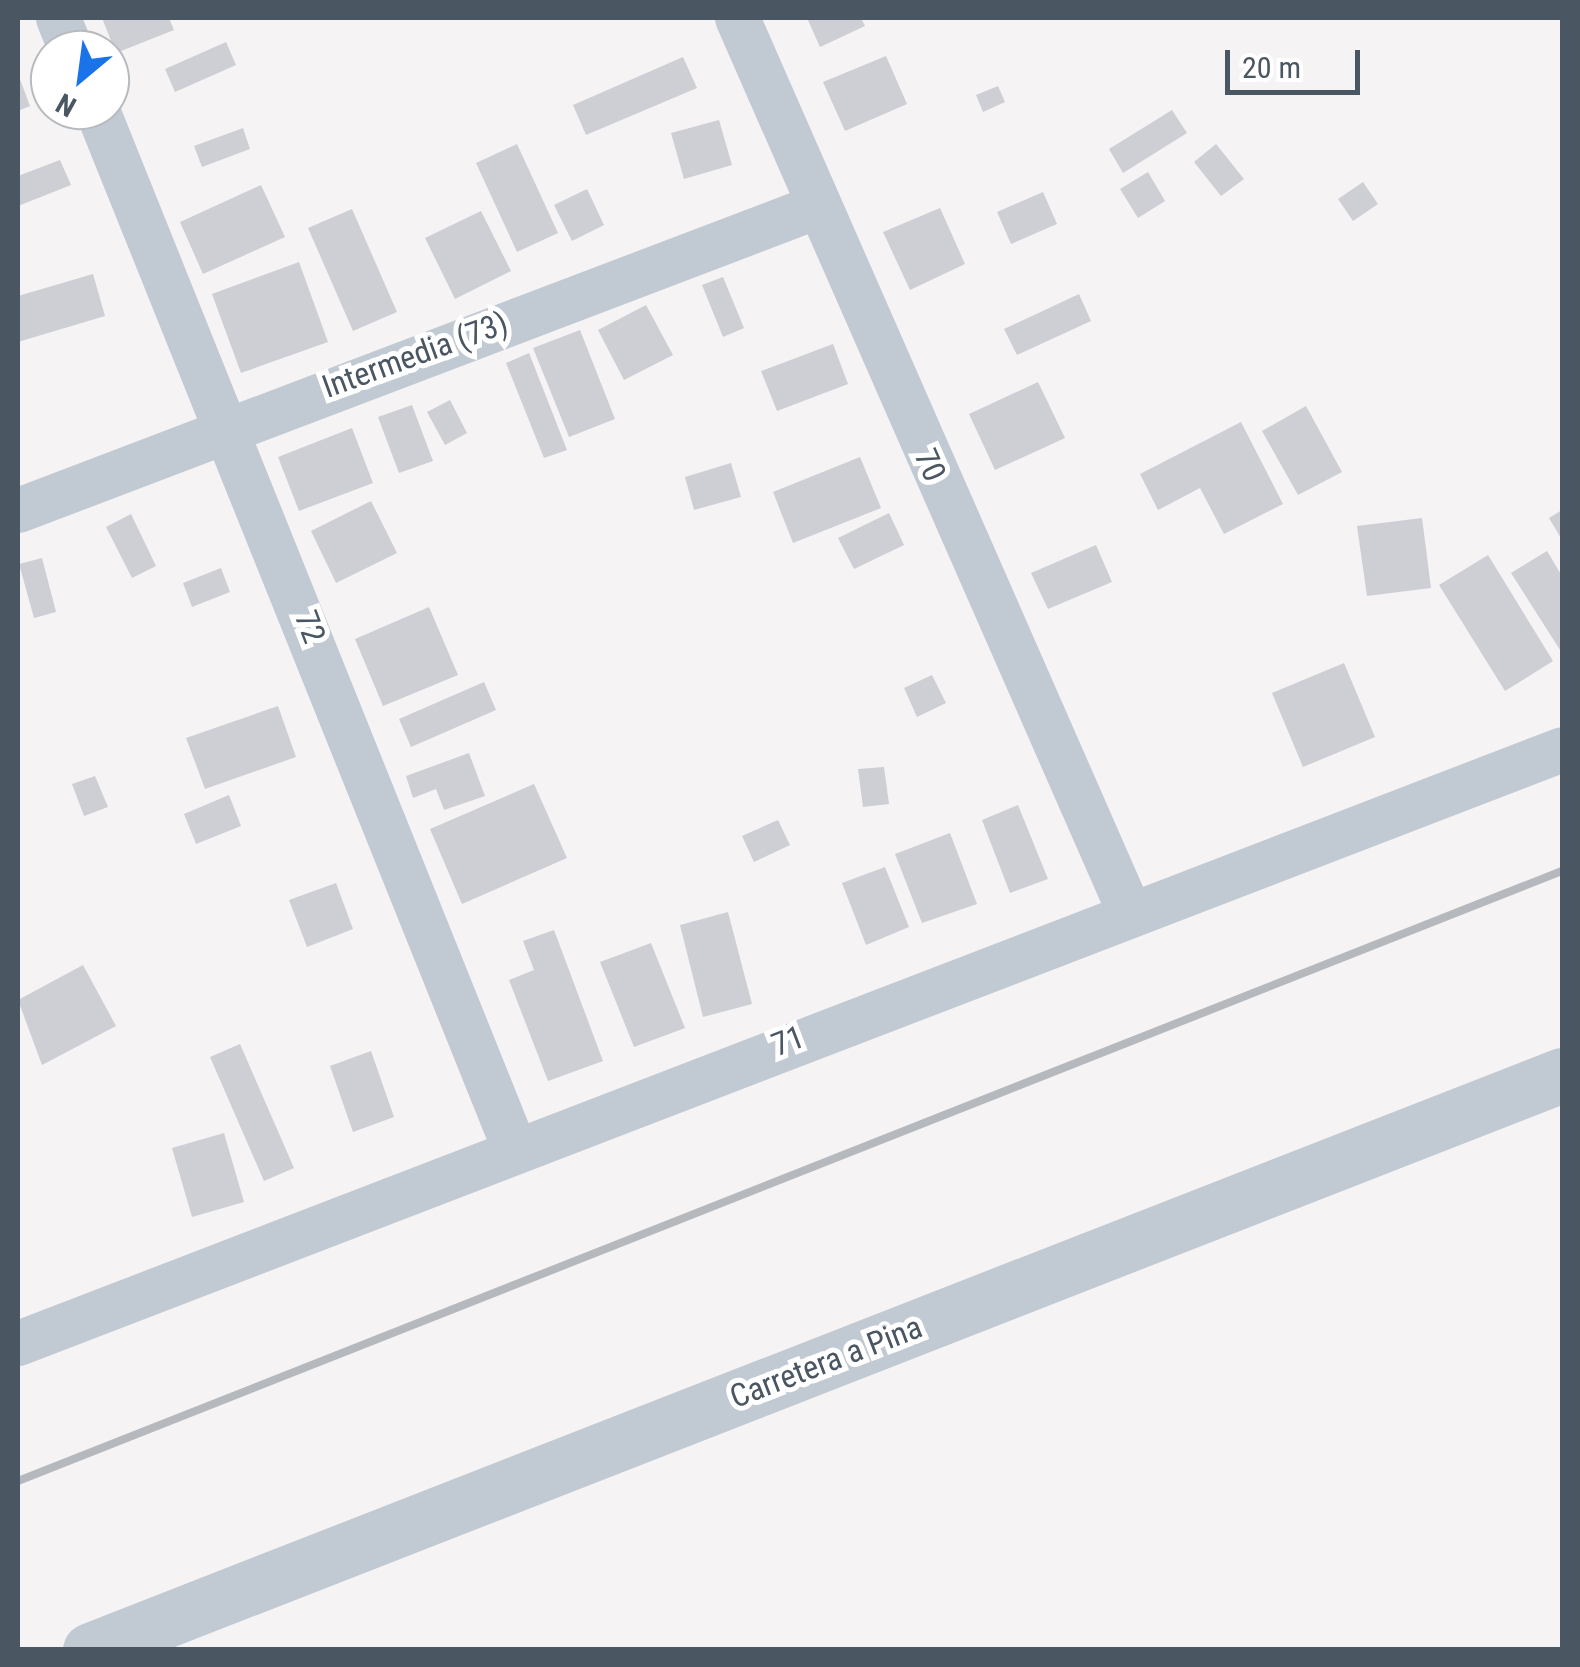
<!DOCTYPE html>
<style>
body{margin:0}
#map{position:relative;width:1580px;height:1667px;overflow:hidden;background:#f5f3f3;font-family:"Roboto Condensed",sans-serif}
div>[style]{position:absolute}
.building>*{inset:0;background:#cdcfd5}
.minor>*{height:45px;margin:-22.5px;padding:0 22.5px;transform-origin:22.5px;border-radius:22.5px;background:#c1cad2}
.tertiary>*{height:55px;margin:-27.5px;padding:0 27.5px;transform-origin:27.5px;border-radius:27.5px;background:#c1cad2}
.rail>*{height:8px;margin:-4px;padding:0 4px;transform-origin:4px;border-radius:4px;background:#b5b8bd}
span{translate:-50% -50%;white-space:nowrap;text-align:center;line-height:1.15;-webkit-text-stroke:10px #fff;paint-order:stroke}
.street-label{font-size:32px;color:#4a5661}
.frame{position:absolute;inset:0;border:20px solid #4a5661;pointer-events:none}
.north{position:absolute;left:30px;top:30px;width:100px;height:100px;box-sizing:border-box;background:#fff;border:2px solid #b7bbc0;border-radius:50%;rotate:209deg;font-size:28px;font-weight:700;line-height:40px;text-align:center;color:#4a5661}
.north::after{content:'';display:block;margin:auto;width:35px;height:45px;background:#1a73e8;clip-path:polygon(50% 0,100% 100%,50% 72%,0 100%)}
.scale{position:absolute;left:1225px;top:50px;width:135px;height:45px;box-sizing:border-box;border:5px solid #4a5661;border-top:0;padding-left:12px;font-size:30px;line-height:35px;white-space:nowrap;color:#4a5661;-webkit-text-stroke:8px #fff;paint-order:stroke}
</style>
<div id="map">
<div class="building">
<i style="clip-path:polygon(102px 18px,169px 18px,174px 30px,116px 53px)"></i>
<i style="clip-path:polygon(807px 18px,861px 18px,865px 26px,820px 47px)"></i>
<i style="clip-path:polygon(226px 42px,236px 65px,175px 92px,165px 69px)"></i>
<i style="clip-path:polygon(886px 56px,907px 104px,845px 131px,823px 82px)"></i>
<i style="clip-path:polygon(683px 57px,697px 88px,586px 135px,573px 105px)"></i>
<i style="clip-path:polygon(18px 74px,30px 106px,18px 111px)"></i>
<i style="clip-path:polygon(998px 86px,1005px 102px,983px 112px,976px 95px)"></i>
<i style="clip-path:polygon(1172px 110px,1187px 133px,1123px 173px,1109px 149px)"></i>
<i style="clip-path:polygon(719px 120px,732px 165px,684px 179px,671px 133px)"></i>
<i style="clip-path:polygon(243px 128px,250px 149px,202px 167px,194px 146px)"></i>
<i style="clip-path:polygon(517px 144px,558px 233px,517px 252px,476px 163px)"></i>
<i style="clip-path:polygon(1216px 144px,1244px 179px,1221px 196px,1194px 162px)"></i>
<i style="clip-path:polygon(60px 160px,71px 185px,18px 206px,18px 176px)"></i>
<i style="clip-path:polygon(1148px 172px,1165px 201px,1138px 218px,1120px 189px)"></i>
<i style="clip-path:polygon(1363px 182px,1378px 204px,1353px 221px,1338px 199px)"></i>
<i style="clip-path:polygon(261px 185px,285px 237px,203px 274px,180px 222px)"></i>
<i style="clip-path:polygon(587px 189px,604px 225px,572px 241px,554px 205px)"></i>
<i style="clip-path:polygon(1043px 192px,1057px 224px,1011px 244px,997px 212px)"></i>
<i style="clip-path:polygon(940px 208px,965px 264px,910px 290px,883px 232px)"></i>
<i style="clip-path:polygon(352px 209px,397px 312px,353px 331px,308px 228px)"></i>
<i style="clip-path:polygon(481px 211px,511px 271px,455px 299px,425px 238px)"></i>
<i style="clip-path:polygon(299px 262px,328px 342px,241px 373px,212px 294px)"></i>
<i style="clip-path:polygon(93px 274px,105px 316px,18px 342px,18px 296px)"></i>
<i style="clip-path:polygon(723px 277px,744px 328px,723px 337px,702px 285px)"></i>
<i style="clip-path:polygon(1079px 294px,1091px 321px,1017px 355px,1004px 329px)"></i>
<i style="clip-path:polygon(646px 305px,673px 355px,624px 380px,598px 330px)"></i>
<i style="clip-path:polygon(580px 330px,615px 419px,569px 437px,533px 348px)"></i>
<i style="clip-path:polygon(833px 344px,848px 384px,777px 411px,761px 371px)"></i>
<i style="clip-path:polygon(529px 353px,567px 450px,544px 458px,506px 363px)"></i>
<i style="clip-path:polygon(1038px 382px,1065px 438px,995px 470px,969px 414px)"></i>
<i style="clip-path:polygon(450px 400px,467px 433px,445px 445px,427px 412px)"></i>
<i style="clip-path:polygon(412px 405px,433px 461px,399px 473px,378px 417px)"></i>
<i style="clip-path:polygon(1306px 406px,1342px 472px,1298px 495px,1262px 431px)"></i>
<i style="clip-path:polygon(1241px 422px,1283px 504px,1224px 534px,1200px 488px,1158px 510px,1140px 474px)"></i>
<i style="clip-path:polygon(352px 428px,373px 483px,299px 511px,278px 457px)"></i>
<i style="clip-path:polygon(860px 457px,881px 508px,793px 543px,773px 492px)"></i>
<i style="clip-path:polygon(731px 463px,741px 497px,694px 510px,685px 477px)"></i>
<i style="clip-path:polygon(371px 501px,397px 553px,336px 583px,311px 531px)"></i>
<i style="clip-path:polygon(1562px 510px,1562px 540px,1549px 518px)"></i>
<i style="clip-path:polygon(889px 513px,904px 545px,854px 569px,838px 538px)"></i>
<i style="clip-path:polygon(131px 514px,156px 566px,132px 578px,106px 527px)"></i>
<i style="clip-path:polygon(1422px 518px,1431px 588px,1367px 596px,1357px 526px)"></i>
<i style="clip-path:polygon(1096px 545px,1112px 582px,1048px 609px,1031px 573px)"></i>
<i style="clip-path:polygon(1547px 551px,1562px 576px,1562px 653px,1511px 573px)"></i>
<i style="clip-path:polygon(1488px 555px,1553px 661px,1505px 691px,1439px 585px)"></i>
<i style="clip-path:polygon(42px 558px,56px 612px,34px 618px,19px 564px)"></i>
<i style="clip-path:polygon(221px 568px,230px 592px,192px 607px,183px 583px)"></i>
<i style="clip-path:polygon(429px 607px,458px 675px,383px 706px,355px 639px)"></i>
<i style="clip-path:polygon(1344px 663px,1375px 737px,1303px 767px,1272px 693px)"></i>
<i style="clip-path:polygon(932px 675px,946px 703px,917px 717px,904px 688px)"></i>
<i style="clip-path:polygon(484px 682px,496px 710px,411px 747px,399px 719px)"></i>
<i style="clip-path:polygon(278px 706px,296px 757px,205px 789px,186px 738px)"></i>
<i style="clip-path:polygon(469px 753px,485px 796px,444px 810px,436px 789px,413px 798px,406px 776px)"></i>
<i style="clip-path:polygon(884px 767px,889px 804px,863px 807px,858px 769px)"></i>
<i style="clip-path:polygon(95px 776px,108px 807px,84px 816px,72px 784px)"></i>
<i style="clip-path:polygon(534px 784px,567px 858px,462px 904px,430px 829px)"></i>
<i style="clip-path:polygon(229px 795px,241px 826px,196px 844px,184px 814px)"></i>
<i style="clip-path:polygon(1018px 805px,1048px 879px,1010px 893px,982px 820px)"></i>
<i style="clip-path:polygon(778px 820px,790px 845px,754px 862px,742px 836px)"></i>
<i style="clip-path:polygon(950px 833px,977px 904px,922px 923px,895px 854px)"></i>
<i style="clip-path:polygon(885px 867px,909px 927px,866px 945px,842px 883px)"></i>
<i style="clip-path:polygon(336px 883px,353px 929px,307px 947px,289px 900px)"></i>
<i style="clip-path:polygon(728px 912px,752px 1004px,703px 1017px,680px 925px)"></i>
<i style="clip-path:polygon(554px 930px,603px 1061px,548px 1081px,509px 980px,534px 970px,523px 941px)"></i>
<i style="clip-path:polygon(651px 943px,685px 1028px,634px 1047px,600px 962px)"></i>
<i style="clip-path:polygon(83px 965px,116px 1026px,42px 1065px,18px 1000px)"></i>
<i style="clip-path:polygon(240px 1044px,294px 1168px,264px 1181px,210px 1057px)"></i>
<i style="clip-path:polygon(371px 1051px,394px 1117px,353px 1132px,330px 1066px)"></i>
<i style="clip-path:polygon(224px 1133px,244px 1202px,192px 1217px,172px 1148px)"></i>
</div>
<div class="minor">
<i style="left:58px;top:18px;width:35px;rotate:68deg"></i>
<i style="left:737px;top:18px;width:973px;rotate:66.31deg"></i>
<i style="left:97px;top:110px;width:1119px;rotate:68.11deg"></i>
<i style="left:18px;top:510px;width:853px;rotate:-20.82deg"></i>
<i style="left:18px;top:1343px;width:1654px;rotate:-21.04deg"></i>
</div>
<div class="tertiary">
<i style="left:90px;top:1650px;width:1580px;rotate:-21.34deg"></i>
</div>
<div class="rail">
<i style="left:18px;top:1481px;width:1660px;rotate:-21.56deg"></i>
</div>
<div class="street-label">
<span style="left:415px;top:355px;rotate:-20deg">Intermedia (73)</span>
<span style="left:930px;top:465px;rotate:66deg">70</span>
<span style="left:310px;top:627px;rotate:69deg">72</span>
<span style="left:788px;top:1041px;rotate:-21deg">71</span>
<span style="left:826px;top:1362px;rotate:-21deg">Carretera a Pina</span>
</div>
<div class="frame"></div>
<div class="north">N</div>
<div class="scale">20 m</div>
</div>
